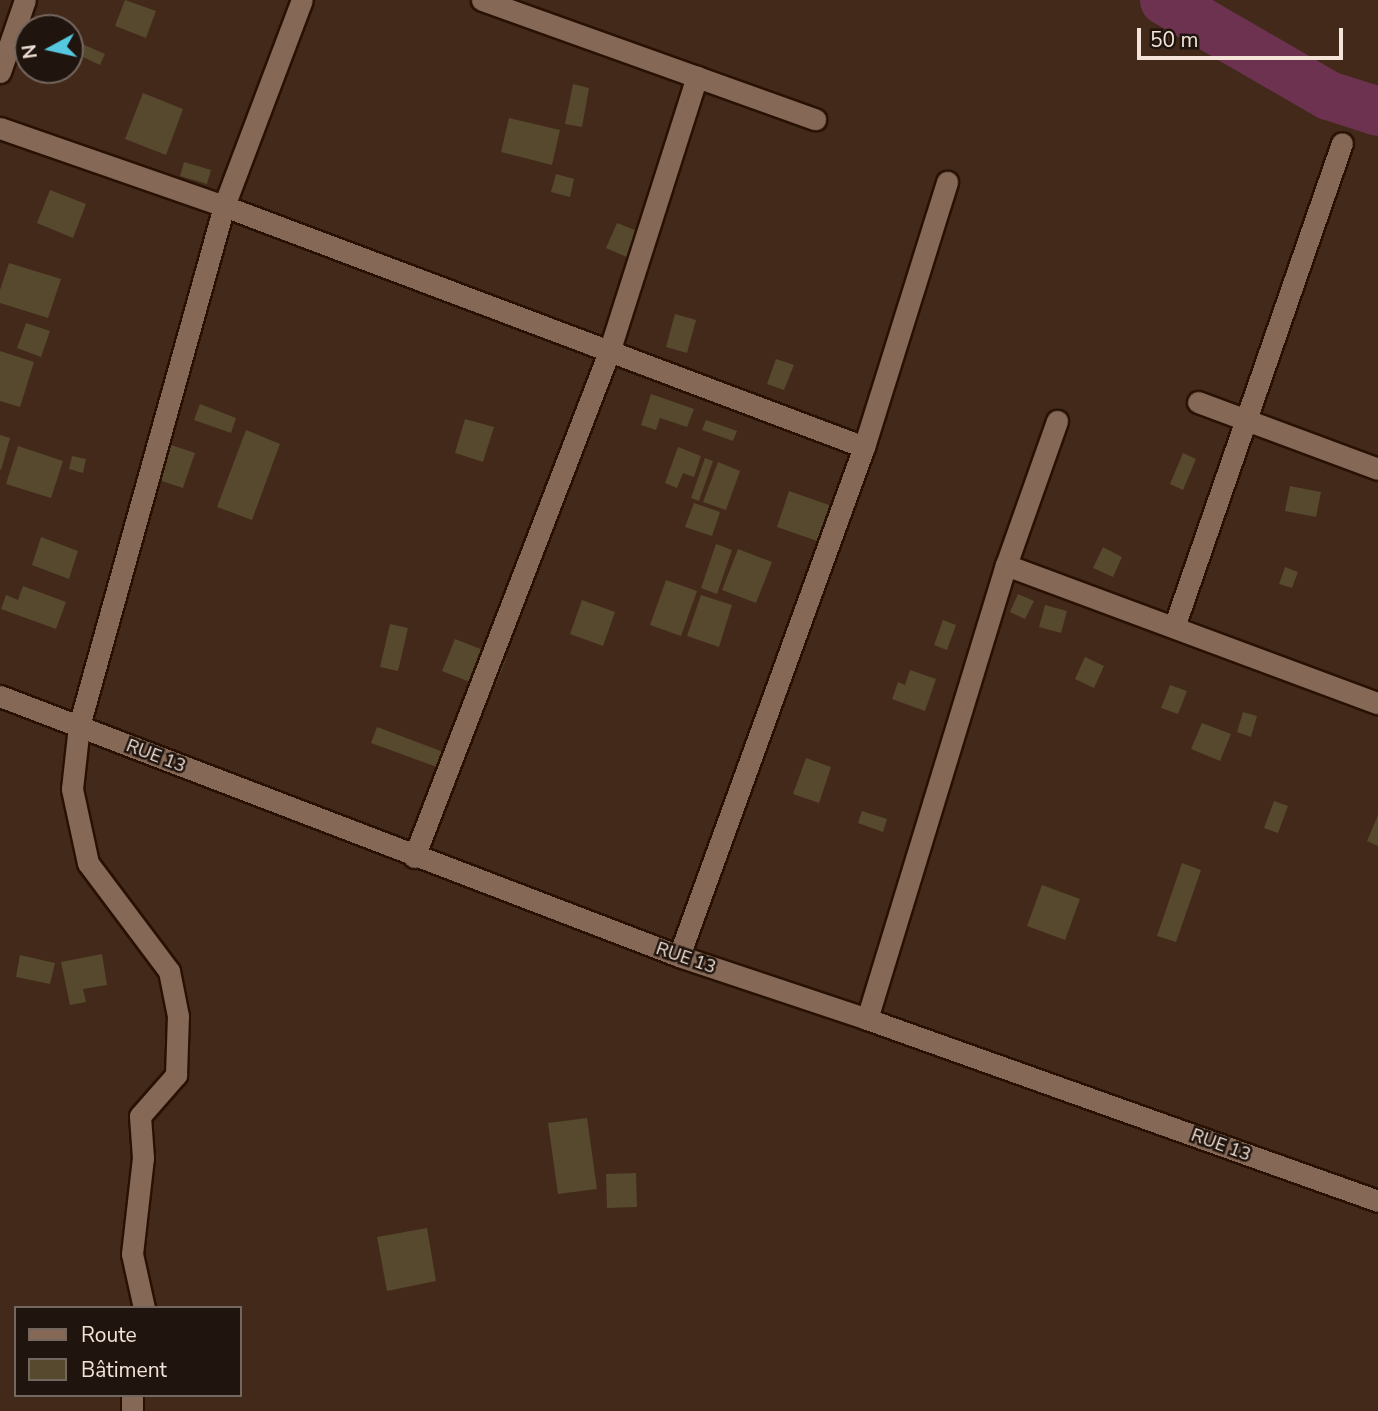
<!DOCTYPE html>
<meta charset="utf-8">
<style>
body{margin:0}
#map{position:relative;width:1378px;height:1411px;overflow:hidden;background:#422919;font-family:"Nunito Sans",sans-serif}
div>[style]{position:absolute}
.river>*{height:49px;margin:-24.5px;padding:0 24.5px;transform-origin:24.5px;border-radius:24.5px;background:#6e3251}
.building>*{inset:0;background:#56492e}
.roads{filter:drop-shadow(2px 0 #281103) drop-shadow(-2px 0 #281103) drop-shadow(0 2px #281103) drop-shadow(0 -2px #281103)}
.street>*{height:21px;margin:-10.5px;padding:0 10.5px;transform-origin:10.5px;border-radius:10.5px;background:#856856}
.secondary>*{height:21px;margin:-10.5px;padding:0 10.5px;transform-origin:10.5px;border-radius:10.5px;background:#856856}
span{translate:-50% -50%;white-space:nowrap;text-align:center;line-height:1.15;-webkit-text-stroke:5px #20150e;paint-order:stroke}
.street-label{font-size:18px;color:#f3e3d9}
.legend{position:absolute;left:14px;top:1306px;width:228px;height:91px;box-sizing:border-box;background:#20150e;border:2px solid #74675f;margin:0;padding:9px 12px;list-style:none;font-size:21px;color:#f3e3d9}
.legend li{display:flex;align-items:center;gap:14px;height:35px}
.legend b{width:35px;border:2px solid #74675f}
.north{position:absolute;left:14px;top:14px;width:70px;height:70px;box-sizing:border-box;background:#20150e;border:2px solid #74675f;border-radius:50%;rotate:262deg;font-size:19px;font-weight:700;line-height:28px;text-align:center;color:#f3e3d9}
.north::after{content:'';display:block;margin:auto;width:24px;height:32px;background:#56c9e1;clip-path:polygon(50% 0,100% 100%,50% 72%,0 100%)}
.scale{position:absolute;left:1137px;top:28px;width:206px;height:32px;box-sizing:border-box;border:4px solid #f3e3d9;border-top:0;padding-left:9px;font-size:21px;line-height:24px;white-space:nowrap;color:#f3e3d9;-webkit-text-stroke:5px #20150e;paint-order:stroke}
</style>
<div id="map">
<div class="river">
<i style="left:1164px;top:0;width:190px;rotate:30.1deg"></i>
<i style="left:1328px;top:95px;width:52px;rotate:17.7deg"></i>
</div>
<div class="building">
<i style="clip-path:polygon(125px 0,156px 11px,146px 38px,115px 26px)"></i>
<i style="clip-path:polygon(73px 40px,105px 54px,100px 65px,70px 51px)"></i>
<i style="clip-path:polygon(573px 84px,589px 88px,582px 127px,565px 124px)"></i>
<i style="clip-path:polygon(143px 93px,183px 109px,166px 155px,125px 139px)"></i>
<i style="clip-path:polygon(509px 118px,560px 130px,552px 165px,501px 152px)"></i>
<i style="clip-path:polygon(184px 162px,211px 170px,207px 184px,180px 176px)"></i>
<i style="clip-path:polygon(556px 174px,574px 179px,570px 197px,551px 192px)"></i>
<i style="clip-path:polygon(50px 190px,86px 204px,73px 238px,37px 223px)"></i>
<i style="clip-path:polygon(617px 223px,640px 232px,629px 258px,606px 248px)"></i>
<i style="clip-path:polygon(9px 263px,61px 279px,48px 318px,0 303px,0 290px)"></i>
<i style="clip-path:polygon(675px 314px,696px 320px,687px 353px,666px 347px)"></i>
<i style="clip-path:polygon(26px 323px,50px 331px,41px 357px,17px 348px)"></i>
<i style="clip-path:polygon(0 351px,34px 362px,20px 407px,0 401px)"></i>
<i style="clip-path:polygon(776px 359px,794px 365px,784px 390px,767px 384px)"></i>
<i style="clip-path:polygon(651px 394px,694px 409px,687px 427px,660px 418px,656px 430px,641px 425px)"></i>
<i style="clip-path:polygon(200px 404px,236px 418px,231px 433px,194px 420px)"></i>
<i style="clip-path:polygon(465px 419px,494px 427px,483px 462px,455px 453px)"></i>
<i style="clip-path:polygon(706px 420px,737px 431px,733px 441px,702px 430px)"></i>
<i style="clip-path:polygon(246px 430px,280px 444px,252px 520px,217px 507px)"></i>
<i style="clip-path:polygon(0 435px,10px 438px,1px 470px,0 469px)"></i>
<i style="clip-path:polygon(171px 445px,195px 453px,183px 488px,159px 480px)"></i>
<i style="clip-path:polygon(18px 446px,63px 461px,51px 498px,6px 484px)"></i>
<i style="clip-path:polygon(678px 447px,701px 456px,694px 477px,683px 473px,677px 488px,665px 483px)"></i>
<i style="clip-path:polygon(1183px 453px,1196px 459px,1183px 490px,1170px 484px)"></i>
<i style="clip-path:polygon(72px 456px,86px 459px,83px 473px,69px 469px)"></i>
<i style="clip-path:polygon(705px 458px,713px 461px,699px 501px,691px 498px)"></i>
<i style="clip-path:polygon(718px 462px,740px 471px,726px 510px,703px 502px)"></i>
<i style="clip-path:polygon(1290px 486px,1321px 492px,1316px 517px,1285px 511px)"></i>
<i style="clip-path:polygon(789px 491px,832px 506px,820px 542px,777px 527px)"></i>
<i style="clip-path:polygon(694px 503px,720px 512px,712px 536px,685px 527px)"></i>
<i style="clip-path:polygon(41px 537px,78px 551px,69px 579px,32px 565px)"></i>
<i style="clip-path:polygon(716px 544px,732px 550px,717px 594px,701px 588px)"></i>
<i style="clip-path:polygon(1103px 547px,1122px 557px,1113px 577px,1093px 568px)"></i>
<i style="clip-path:polygon(738px 549px,772px 562px,756px 603px,722px 590px)"></i>
<i style="clip-path:polygon(1285px 567px,1298px 572px,1292px 588px,1279px 584px)"></i>
<i style="clip-path:polygon(666px 580px,697px 591px,681px 636px,650px 625px)"></i>
<i style="clip-path:polygon(23px 586px,66px 602px,56px 629px,1px 609px,6px 595px,18px 600px)"></i>
<i style="clip-path:polygon(1018px 594px,1034px 601px,1025px 619px,1010px 612px)"></i>
<i style="clip-path:polygon(701px 595px,732px 605px,719px 647px,687px 636px)"></i>
<i style="clip-path:polygon(582px 600px,615px 612px,603px 646px,570px 634px)"></i>
<i style="clip-path:polygon(1045px 605px,1067px 611px,1061px 633px,1039px 627px)"></i>
<i style="clip-path:polygon(943px 620px,956px 625px,947px 650px,934px 645px)"></i>
<i style="clip-path:polygon(390px 624px,408px 628px,398px 671px,380px 667px)"></i>
<i style="clip-path:polygon(455px 639px,506px 659px,493px 691px,442px 671px)"></i>
<i style="clip-path:polygon(1085px 657px,1104px 666px,1094px 688px,1075px 679px)"></i>
<i style="clip-path:polygon(910px 670px,936px 679px,925px 711px,892px 699px,898px 682px,905px 685px)"></i>
<i style="clip-path:polygon(1170px 685px,1187px 691px,1178px 714px,1161px 708px)"></i>
<i style="clip-path:polygon(1243px 712px,1257px 716px,1251px 737px,1237px 732px)"></i>
<i style="clip-path:polygon(1202px 723px,1231px 734px,1220px 761px,1191px 749px)"></i>
<i style="clip-path:polygon(377px 727px,462px 759px,456px 774px,371px 743px)"></i>
<i style="clip-path:polygon(806px 758px,831px 767px,819px 803px,793px 794px)"></i>
<i style="clip-path:polygon(1274px 801px,1288px 806px,1278px 833px,1264px 828px)"></i>
<i style="clip-path:polygon(862px 811px,887px 819px,883px 832px,858px 823px)"></i>
<i style="clip-path:polygon(1378px 815px,1378px 846px,1367px 841px)"></i>
<i style="clip-path:polygon(1182px 863px,1201px 870px,1176px 942px,1157px 936px)"></i>
<i style="clip-path:polygon(1042px 885px,1080px 899px,1065px 940px,1027px 926px)"></i>
<i style="clip-path:polygon(102px 954px,107px 985px,83px 989px,86px 1002px,70px 1005px,61px 962px)"></i>
<i style="clip-path:polygon(20px 955px,55px 963px,50px 984px,16px 977px)"></i>
<i style="clip-path:polygon(587px 1118px,597px 1189px,558px 1194px,548px 1123px)"></i>
<i style="clip-path:polygon(636px 1173px,637px 1207px,607px 1208px,606px 1174px)"></i>
<i style="clip-path:polygon(427px 1228px,436px 1281px,387px 1291px,377px 1237px)"></i>
</div>
<div class="roads">
<div class="street">
<i style="left:482px;top:0;width:354px;rotate:19.7deg"></i>
<i style="left:0;top:72px;width:76px;rotate:-70.9deg"></i>
<i style="left:0;top:128px;width:237px;rotate:19.2deg"></i>
<i style="left:224px;top:206px;width:684px;rotate:20.63deg"></i>
<i style="left:1198px;top:402px;width:192px;rotate:20.4deg"></i>
<i style="left:1006px;top:565px;width:397px;rotate:20.4deg"></i>
<i style="left:1174px;top:627px;width:512px;rotate:-70.86deg"></i>
<i style="left:414px;top:857px;width:541px;rotate:-68.89deg"></i>
<i style="left:609px;top:352px;width:289px;rotate:-72.3deg"></i>
<i style="left:679px;top:956px;width:542px;rotate:-70.03deg"></i>
<i style="left:864px;top:447px;width:278px;rotate:-72.6deg"></i>
<i style="left:867px;top:1019px;width:475px;rotate:-73deg"></i>
<i style="left:1006px;top:565px;width:153px;rotate:-70.5deg"></i>
<i style="left:144px;top:1308px;width:55px;rotate:-102.5deg"></i>
<i style="left:132px;top:1254px;width:97px;rotate:-83.5deg"></i>
<i style="left:143px;top:1158px;width:42px;rotate:-94.1deg"></i>
<i style="left:140px;top:1116px;width:55px;rotate:-48.7deg"></i>
<i style="left:176px;top:1075px;width:59px;rotate:-88.1deg"></i>
<i style="left:178px;top:1016px;width:46px;rotate:-101.3deg"></i>
<i style="left:169px;top:971px;width:135px;rotate:-126.9deg"></i>
<i style="left:88px;top:863px;width:76px;rotate:-102.2deg"></i>
<i style="left:72px;top:789px;width:63px;rotate:-83.7deg"></i>
<i style="left:79px;top:726px;width:540px;rotate:-74.42deg"></i>
<i style="left:224px;top:206px;width:220px;rotate:-69.3deg"></i>
<i style="left:132px;top:1411px;width:16px;rotate:-90deg"></i>
</div>
<div class="secondary">
<i style="left:0;top:696px;width:727px;rotate:20.95deg"></i>
<i style="left:679px;top:956px;width:198px;rotate:18.5deg"></i>
<i style="left:867px;top:1019px;width:542px;rotate:19.6deg"></i>
</div>
</div>
<div class="street-label">
<span style="left:156px;top:756px;rotate:21deg">RUE 13</span>
<span style="left:686px;top:958px;rotate:19deg">RUE 13</span>
<span style="left:1221px;top:1145px;rotate:20deg">RUE 13</span>
</div>
<ul class="legend">
<li><b style="height:9px;background:#856856"></b>Route</li>
<li><b style="height:19px;background:#56492e"></b>Bâtiment</li>
</ul>
<div class="north">N</div>
<div class="scale">50 m</div>
</div>
